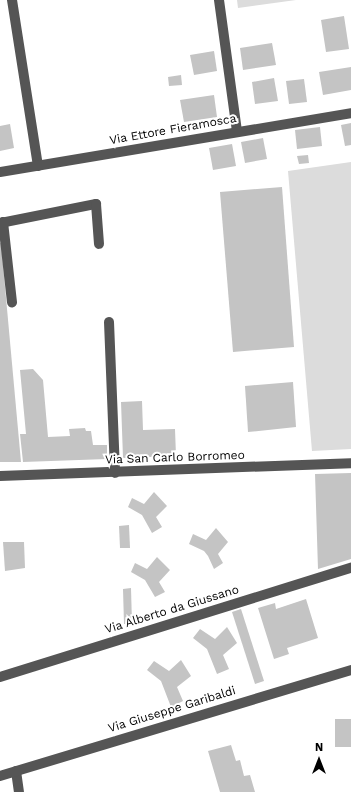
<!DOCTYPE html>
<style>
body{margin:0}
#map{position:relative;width:351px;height:792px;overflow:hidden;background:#fff;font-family:"Work Sans",sans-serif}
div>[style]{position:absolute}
.green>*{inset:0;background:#dcdcdc}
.building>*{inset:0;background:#c4c4c4}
.minor>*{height:10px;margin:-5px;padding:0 5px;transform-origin:5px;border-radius:5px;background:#555}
span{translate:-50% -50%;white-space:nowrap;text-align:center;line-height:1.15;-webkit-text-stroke:4px #fff;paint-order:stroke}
.street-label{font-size:12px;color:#000}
.north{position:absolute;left:299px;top:740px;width:40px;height:40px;-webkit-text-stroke:3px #fff;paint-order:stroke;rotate:0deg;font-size:11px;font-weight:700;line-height:16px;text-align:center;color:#000}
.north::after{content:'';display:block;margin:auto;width:14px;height:18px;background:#000;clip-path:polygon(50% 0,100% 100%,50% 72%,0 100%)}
</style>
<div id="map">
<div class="green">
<i style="clip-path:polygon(237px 0,296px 0,238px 8px)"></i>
<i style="clip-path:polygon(351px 162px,351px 449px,312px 451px,288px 171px)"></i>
</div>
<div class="building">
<i style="clip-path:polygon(344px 16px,349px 49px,326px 52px,321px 20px)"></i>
<i style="clip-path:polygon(272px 43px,276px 65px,243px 70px,240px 48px)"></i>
<i style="clip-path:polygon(214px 51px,217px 71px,194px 75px,190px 55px)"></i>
<i style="clip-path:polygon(351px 67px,351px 90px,323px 95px,319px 72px)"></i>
<i style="clip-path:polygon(181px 75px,182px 85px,169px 86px,168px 77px)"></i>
<i style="clip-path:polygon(274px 78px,278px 101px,255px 104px,252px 82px)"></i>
<i style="clip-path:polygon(304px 79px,307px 102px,289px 104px,286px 81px)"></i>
<i style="clip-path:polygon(214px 95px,217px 117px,184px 122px,180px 100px)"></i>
<i style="clip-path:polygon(351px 123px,351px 145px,345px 146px,341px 125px)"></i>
<i style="clip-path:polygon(10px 124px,14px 148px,0 151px,0 126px)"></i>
<i style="clip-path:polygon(320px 127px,322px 146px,297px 149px,295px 130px)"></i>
<i style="clip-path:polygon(263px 138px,267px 159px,245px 163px,241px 142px)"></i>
<i style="clip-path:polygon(232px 144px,236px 166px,213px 170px,209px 148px)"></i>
<i style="clip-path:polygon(308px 155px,309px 163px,299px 164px,297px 156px)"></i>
<i style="clip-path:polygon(282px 187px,294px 347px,233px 352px,220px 192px)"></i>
<i style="clip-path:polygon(0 243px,1px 243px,21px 462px,0 462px)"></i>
<i style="clip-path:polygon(33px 369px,43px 380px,48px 437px,70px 436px,69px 429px,85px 428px,86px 431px,91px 431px,93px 445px,107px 445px,107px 459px,23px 462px,20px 434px,26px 434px,20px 370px)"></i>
<i style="clip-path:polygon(293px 382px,296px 427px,248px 432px,245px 386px)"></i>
<i style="clip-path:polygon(142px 401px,143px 430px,175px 429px,176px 456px,123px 458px,121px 402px)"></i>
<i style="clip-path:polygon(351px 473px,351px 559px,318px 569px,315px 474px)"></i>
<i style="clip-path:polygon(154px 492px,167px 506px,156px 517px,162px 527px,152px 533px,142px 515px,128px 507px,132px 498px,144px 504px)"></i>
<i style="clip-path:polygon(129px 525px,130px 548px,120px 548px,119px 526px)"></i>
<i style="clip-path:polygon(216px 528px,228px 542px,218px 554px,223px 563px,214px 569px,208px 556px,204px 551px,189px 544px,193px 534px,206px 540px)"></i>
<i style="clip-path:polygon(3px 542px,24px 542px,25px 568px,5px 571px)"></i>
<i style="clip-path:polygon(157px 557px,170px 570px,159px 582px,165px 592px,155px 597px,145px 580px,131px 572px,135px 563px,147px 569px)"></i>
<i style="clip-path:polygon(131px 588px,132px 624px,124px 624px,123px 589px)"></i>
<i style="clip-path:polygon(306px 599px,318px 638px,287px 648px,289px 654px,274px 659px,258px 608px,275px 603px,276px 609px)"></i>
<i style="clip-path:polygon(241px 609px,264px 681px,255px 684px,232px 612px)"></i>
<i style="clip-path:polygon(227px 627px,237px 643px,223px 655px,229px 669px,217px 674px,207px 649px,193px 638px,200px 629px,215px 639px)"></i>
<i style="clip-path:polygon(181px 660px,191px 676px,177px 687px,183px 701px,171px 707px,161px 681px,147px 670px,154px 661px,169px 671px)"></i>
<i style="clip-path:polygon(335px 719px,351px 719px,351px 747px,335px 747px)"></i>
<i style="clip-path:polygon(231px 745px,236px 761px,240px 760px,244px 776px,250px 775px,255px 792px,220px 792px,208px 751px)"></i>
</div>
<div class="minor">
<i style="left:12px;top:0;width:168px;rotate:81.1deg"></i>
<i style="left:219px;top:0;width:133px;rotate:82.2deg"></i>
<i style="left:0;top:172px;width:356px;rotate:-9.5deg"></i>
<i style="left:3px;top:222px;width:81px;rotate:83.6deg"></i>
<i style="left:0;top:223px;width:98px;rotate:-11.2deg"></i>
<i style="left:96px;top:204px;width:40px;rotate:85.7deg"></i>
<i style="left:109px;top:322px;width:151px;rotate:87.7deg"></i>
<i style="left:0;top:476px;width:351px;rotate:-2.1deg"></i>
<i style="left:0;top:677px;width:368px;rotate:-17.3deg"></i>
<i style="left:16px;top:771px;width:21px;rotate:82deg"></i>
<i style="left:0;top:776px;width:367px;rotate:-16.8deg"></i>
</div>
<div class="street-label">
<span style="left:173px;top:130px;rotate:-10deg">Via Ettore Fieramosca</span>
<span style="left:175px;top:458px;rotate:-2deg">Via San Carlo Borromeo</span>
<span style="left:172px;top:610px;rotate:-17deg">Via Alberto da Giussano</span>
<span style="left:172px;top:710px;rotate:-17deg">Via Giuseppe Garibaldi</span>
</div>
<div class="north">N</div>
</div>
